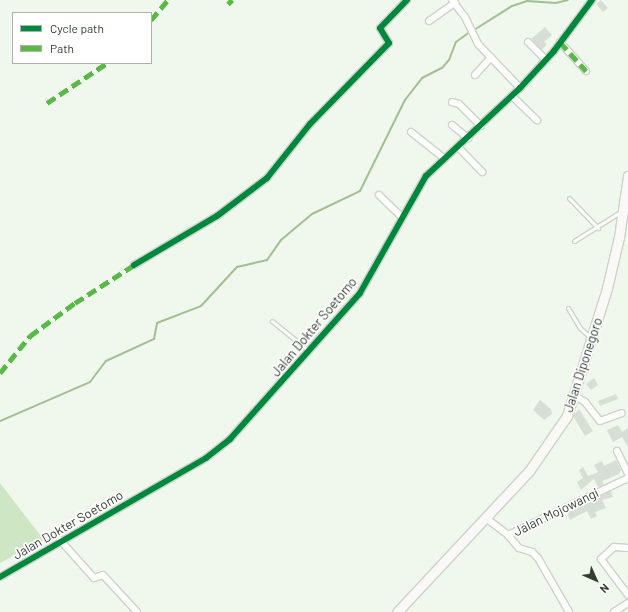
<!DOCTYPE html>
<style>
body{margin:0}
#map{position:relative;width:628px;height:612px;overflow:hidden;background:#f0f8ed;font-family:Barlow,sans-serif}
div>[style]{position:absolute}
.green>*{inset:0;background:#cfe6c5}
.stream>*{height:2px;margin:-1px;padding:0 1px;transform-origin:1px;border-radius:1px;background:#a2bf94}
.building>*{inset:0;background:#d7ded5}
.roads{filter:drop-shadow(1px 0 #cdd3ca) drop-shadow(-1px 0 #cdd3ca) drop-shadow(0 1px #cdd3ca) drop-shadow(0 -1px #cdd3ca)}
.service>*{height:3px;margin:-1.5px;padding:0 1.5px;transform-origin:1.5px;border-radius:1.5px;background:#fdfefc}
.minor>*{height:6px;margin:-3px;padding:0 3px;transform-origin:3px;border-radius:3px;background:#fdfefc}
.secondary>*{height:9px;margin:-4.5px;padding:0 4.5px;transform-origin:4.5px;border-radius:4.5px;background:#faf9f8}
.quiet>*{height:5px;margin-top:-2.5px;transform-origin:0;background:repeating-linear-gradient(90deg,#58b947 0 10px,transparent 0 15px)}
.cycleway>*{height:6px;margin:-3px;padding:0 3px;transform-origin:3px;border-radius:3px;background:#00873e}
span{translate:-50% -50%;white-space:nowrap;text-align:center;line-height:1.15;-webkit-text-stroke:3.5px #fff;paint-order:stroke}
.street-label{font-size:13px;color:#363c34}
.legend{position:absolute;left:12px;top:12px;width:140px;height:52px;box-sizing:border-box;background:#fff;border:1px solid #afb1ae;margin:0;padding:5px 7px;list-style:none;font-size:12px;color:#363c34}
.legend li{display:flex;align-items:center;gap:8px;height:20px}
.legend b{width:20px;border:1px solid #afb1ae}
.north{position:absolute;left:576px;top:560px;width:40px;height:40px;-webkit-text-stroke:3px #fff;paint-order:stroke;rotate:135deg;font-size:11px;font-weight:700;line-height:16px;text-align:center;color:#363c34}
.north::after{content:'';display:block;margin:auto;width:14px;height:18px;background:#363c34;clip-path:polygon(50% 0,100% 100%,50% 72%,0 100%)}
</style>
<div id="map">
<div class="green">
<i style="clip-path:polygon(0 483px,44px 540px,0 563px)"></i>
</div>
<div class="stream">
<i style="left:474px;top:30px;width:45px;rotate:-32.3deg"></i>
<i style="left:512px;top:6px;width:16px;rotate:-18deg"></i>
<i style="left:527px;top:1px;width:29px;rotate:4deg"></i>
<i style="left:556px;top:3px;width:12px;rotate:-14deg"></i>
<i style="left:0;top:421px;width:98px;rotate:-23.4deg"></i>
<i style="left:90px;top:382px;width:26px;rotate:-53deg"></i>
<i style="left:106px;top:361px;width:53px;rotate:-24.6deg"></i>
<i style="left:154px;top:339px;width:16px;rotate:-79deg"></i>
<i style="left:157px;top:323px;width:47px;rotate:-21.1deg"></i>
<i style="left:201px;top:306px;width:53px;rotate:-47.3deg"></i>
<i style="left:237px;top:267px;width:31px;rotate:-13deg"></i>
<i style="left:267px;top:260px;width:24px;rotate:-55deg"></i>
<i style="left:281px;top:240px;width:40px;rotate:-40deg"></i>
<i style="left:312px;top:214px;width:53px;rotate:-25.6deg"></i>
<i style="left:360px;top:191px;width:102px;rotate:-63.7deg"></i>
<i style="left:405px;top:100px;width:28px;rotate:-52deg"></i>
<i style="left:422px;top:78px;width:22px;rotate:-27deg"></i>
<i style="left:442px;top:68px;width:11px;rotate:-49deg"></i>
<i style="left:449px;top:60px;width:19px;rotate:-69deg"></i>
<i style="left:456px;top:42px;width:17px;rotate:-36deg"></i>
</div>
<div class="building">
<i style="clip-path:polygon(601px 0,608px 8px,603px 12px,596px 4px)"></i>
<i style="clip-path:polygon(545px 27px,552px 35px,544px 42px,547px 44px,542px 50px,531px 39px)"></i>
<i style="clip-path:polygon(594px 378px,598px 385px,591px 390px,586px 384px)"></i>
<i style="clip-path:polygon(616px 394px,618px 399px,600px 406px,598px 401px)"></i>
<i style="clip-path:polygon(540px 400px,551px 409px,552px 414px,544px 420px,533px 410px)"></i>
<i style="clip-path:polygon(579px 409px,593px 431px,585px 436px,573px 416px)"></i>
<i style="clip-path:polygon(618px 425px,622px 432px,628px 428px,628px 447px,622px 437px,613px 442px,607px 430px)"></i>
<i style="clip-path:polygon(616px 460px,621px 470px,619px 474px,602px 481px,604px 485px,598px 487px,594px 479px,581px 490px,577px 482px,583px 478px,579px 470px,583px 467px,588px 476px,598px 472px,594px 465px,602px 461px,604px 466px)"></i>
<i style="clip-path:polygon(611px 491px,613px 497px,602px 500px,606px 508px,595px 512px,597px 516px,591px 519px,587px 511px,570px 520px,567px 512px)"></i>
</div>
<div class="roads">
<div class="service">
<i style="left:569px;top:198px;width:42px;rotate:46deg"></i>
<i style="left:574px;top:241px;width:57px;rotate:-32deg"></i>
<i style="left:568px;top:308px;width:23px;rotate:59deg"></i>
<i style="left:580px;top:328px;width:13px;rotate:42deg"></i>
<i style="left:272px;top:321px;width:46px;rotate:38.9deg"></i>
</div>
<div class="minor">
<i style="left:452px;top:0;width:21px;rotate:53deg"></i>
<i style="left:465px;top:17px;width:30px;rotate:64deg"></i>
<i style="left:478px;top:44px;width:61px;rotate:46.3deg"></i>
<i style="left:429px;top:21px;width:32px;rotate:-35deg"></i>
<i style="left:528px;top:42px;width:25px;rotate:45deg"></i>
<i style="left:560px;top:42px;width:39px;rotate:48deg"></i>
<i style="left:475px;top:75px;width:24px;rotate:-48deg"></i>
<i style="left:512px;top:96px;width:35px;rotate:44deg"></i>
<i style="left:452px;top:102px;width:7px;rotate:16deg"></i>
<i style="left:459px;top:104px;width:31px;rotate:45deg"></i>
<i style="left:452px;top:125px;width:21px;rotate:39deg"></i>
<i style="left:411px;top:132px;width:43px;rotate:38.5deg"></i>
<i style="left:458px;top:147px;width:35px;rotate:46deg"></i>
<i style="left:379px;top:195px;width:32px;rotate:44deg"></i>
<i style="left:134px;top:265px;width:96px;rotate:-30.6deg"></i>
<i style="left:217px;top:216px;width:63px;rotate:-37.2deg"></i>
<i style="left:267px;top:178px;width:69px;rotate:-51.5deg"></i>
<i style="left:310px;top:124px;width:113px;rotate:-45.7deg"></i>
<i style="left:389px;top:43px;width:17px;rotate:-121deg"></i>
<i style="left:380px;top:28px;width:39px;rotate:-46deg"></i>
<i style="left:575px;top:396px;width:12px;rotate:31deg"></i>
<i style="left:585px;top:402px;width:24px;rotate:52deg"></i>
<i style="left:600px;top:421px;width:23px;rotate:-20deg"></i>
<i style="left:617px;top:451px;width:25px;rotate:64deg"></i>
<i style="left:487px;top:519px;width:26px;rotate:37deg"></i>
<i style="left:508px;top:535px;width:133px;rotate:-25.4deg"></i>
<i style="left:508px;top:535px;width:17px;rotate:50deg"></i>
<i style="left:519px;top:548px;width:14px;rotate:17deg"></i>
<i style="left:532px;top:552px;width:8px;rotate:45deg"></i>
<i style="left:538px;top:558px;width:62px;rotate:60.1deg"></i>
<i style="left:60px;top:540px;width:51px;rotate:48.2deg"></i>
<i style="left:94px;top:578px;width:9px;rotate:-18deg"></i>
<i style="left:103px;top:575px;width:50px;rotate:47.4deg"></i>
<i style="left:628px;top:548px;width:14px;rotate:-176deg"></i>
<i style="left:614px;top:547px;width:18px;rotate:137deg"></i>
<i style="left:601px;top:559px;width:45px;rotate:53.1deg"></i>
<i style="left:0;top:577px;width:238px;rotate:-30deg"></i>
<i style="left:206px;top:458px;width:31px;rotate:-38deg"></i>
<i style="left:230px;top:439px;width:195px;rotate:-48.3deg"></i>
<i style="left:360px;top:293px;width:134px;rotate:-60.6deg"></i>
<i style="left:426px;top:176px;width:129px;rotate:-43.1deg"></i>
<i style="left:520px;top:88px;width:50px;rotate:-47.4deg"></i>
<i style="left:554px;top:51px;width:64px;rotate:-53.3deg"></i>
<i style="left:614px;top:612px;width:17px;rotate:-33deg"></i>
</div>
<div class="secondary">
<i style="left:397px;top:612px;width:193px;rotate:-46.9deg"></i>
<i style="left:529px;top:471px;width:67px;rotate:-55.4deg"></i>
<i style="left:567px;top:416px;width:134px;rotate:-72.6deg"></i>
<i style="left:607px;top:288px;width:52px;rotate:-76.8deg"></i>
<i style="left:619px;top:237px;width:62px;rotate:-81.6deg"></i>
</div>
</div>
<div class="quiet">
<i style="left:228px;top:4px;width:6px;rotate:-45deg"></i>
<i style="left:151px;top:20px;width:26px;rotate:-50deg"></i>
<i style="left:560px;top:42px;width:39px;rotate:48deg"></i>
<i style="left:47px;top:103px;width:72px;rotate:-33.7deg"></i>
<i style="left:0;top:373px;width:48px;rotate:-51deg"></i>
<i style="left:30px;top:336px;width:56px;rotate:-36.3deg"></i>
<i style="left:75px;top:303px;width:70px;rotate:-32.8deg"></i>
</div>
<div class="cycleway">
<i style="left:134px;top:265px;width:96px;rotate:-30.6deg"></i>
<i style="left:217px;top:216px;width:63px;rotate:-37.2deg"></i>
<i style="left:267px;top:178px;width:69px;rotate:-51.5deg"></i>
<i style="left:310px;top:124px;width:113px;rotate:-45.7deg"></i>
<i style="left:389px;top:43px;width:17px;rotate:-121deg"></i>
<i style="left:380px;top:28px;width:39px;rotate:-46deg"></i>
<i style="left:0;top:577px;width:238px;rotate:-30deg"></i>
<i style="left:206px;top:458px;width:31px;rotate:-38deg"></i>
<i style="left:230px;top:439px;width:195px;rotate:-48.3deg"></i>
<i style="left:360px;top:293px;width:134px;rotate:-60.6deg"></i>
<i style="left:426px;top:176px;width:129px;rotate:-43.1deg"></i>
<i style="left:520px;top:88px;width:50px;rotate:-47.4deg"></i>
<i style="left:554px;top:51px;width:64px;rotate:-53.3deg"></i>
</div>
<div class="street-label">
<span style="left:314px;top:327px;rotate:-50deg">Jalan Dokter Soetomo</span>
<span style="left:583px;top:365px;rotate:-72deg">Jalan Diponegoro</span>
<span style="left:556px;top:512px;rotate:-26deg">Jalan Mojowangi</span>
<span style="left:68px;top:525px;rotate:-30deg">Jalan Dokter Soetomo</span>
</div>
<ul class="legend">
<li><b style="height:5px;background:#00873e"></b>Cycle path</li>
<li><b style="height:5px;background:#58b947"></b>Path</li>
</ul>
<div class="north">N</div>
</div>
